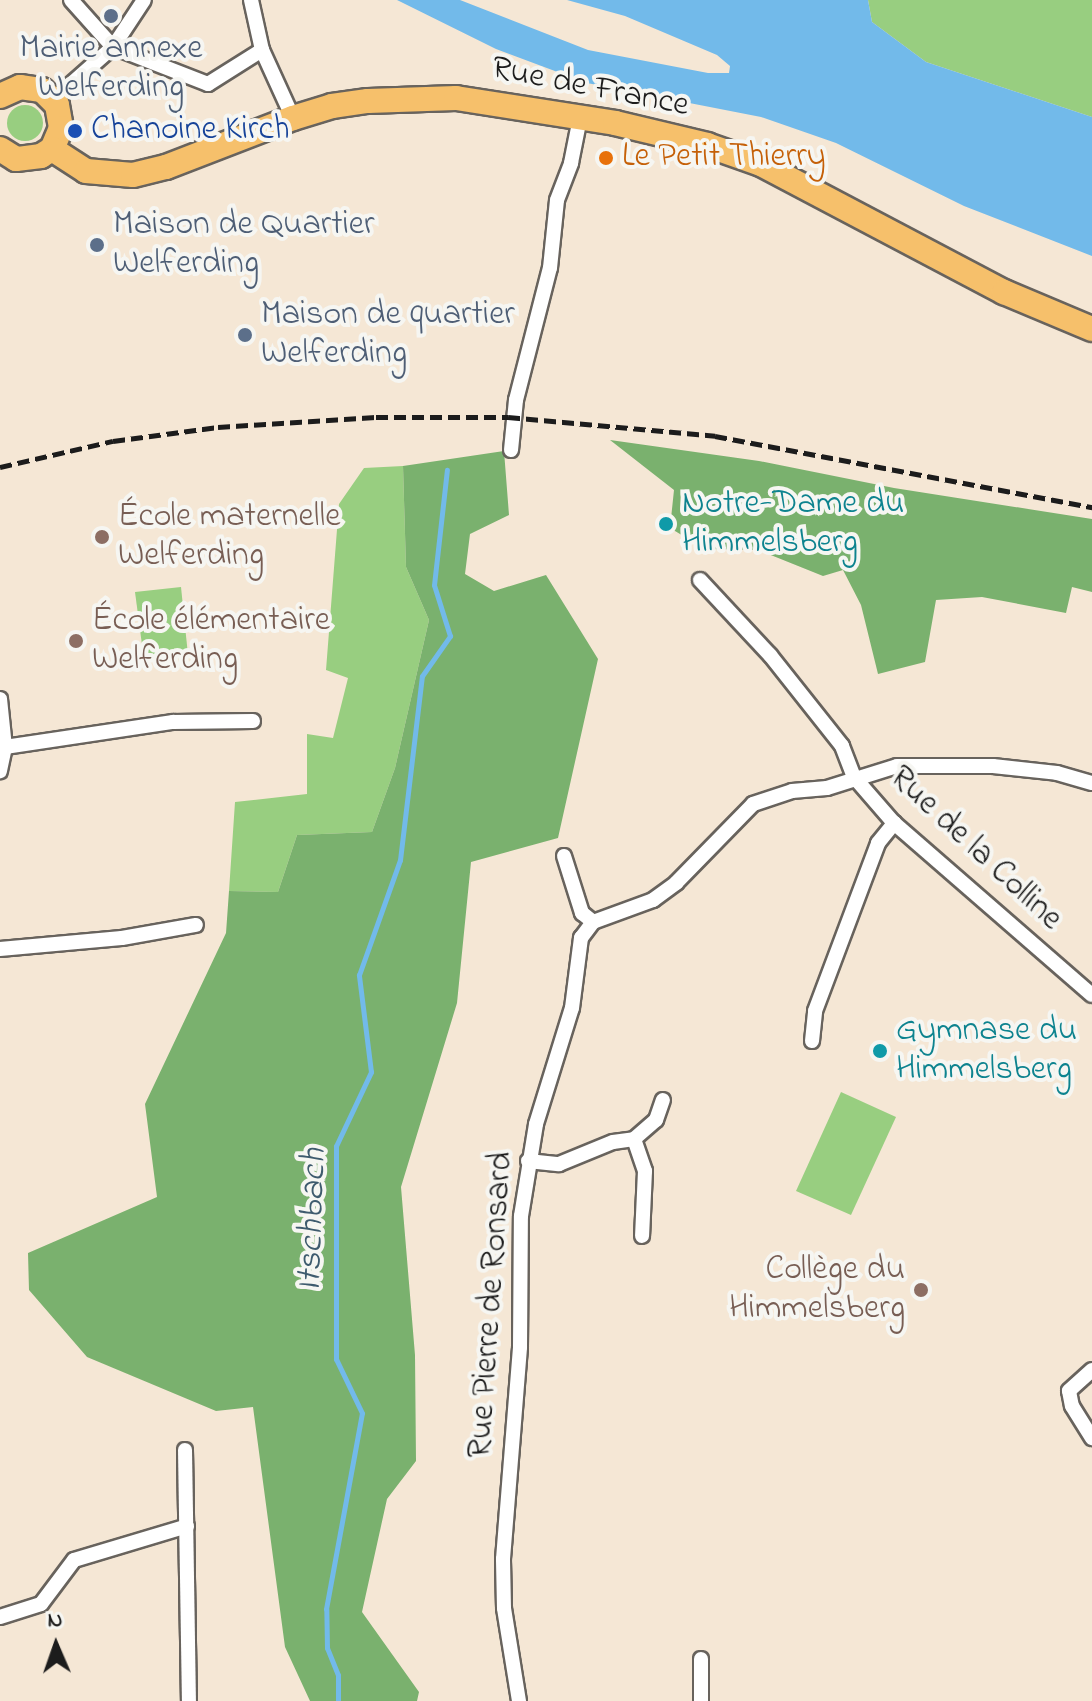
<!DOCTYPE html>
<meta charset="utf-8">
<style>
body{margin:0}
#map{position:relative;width:1092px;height:1701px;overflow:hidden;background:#f5e7d5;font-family:"Indie Flower",sans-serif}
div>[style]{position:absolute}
.green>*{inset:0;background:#98ce80}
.round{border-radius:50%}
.forest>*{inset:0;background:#7ab16e}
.water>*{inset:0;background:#72baea}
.stream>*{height:5px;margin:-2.5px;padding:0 2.5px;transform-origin:2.5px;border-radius:2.5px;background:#72baea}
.roads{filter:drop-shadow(2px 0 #68635d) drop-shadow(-2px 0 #68635d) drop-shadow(0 2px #68635d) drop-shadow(0 -2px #68635d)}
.minor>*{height:14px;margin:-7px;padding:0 7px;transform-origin:7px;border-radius:7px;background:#fff}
.primary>*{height:24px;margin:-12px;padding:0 12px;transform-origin:12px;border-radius:12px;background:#f6c06b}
.rail>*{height:5px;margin-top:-2.5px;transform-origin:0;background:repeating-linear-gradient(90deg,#1c1c1c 0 12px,transparent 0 18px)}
.dots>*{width:22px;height:22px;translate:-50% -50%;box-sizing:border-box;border:4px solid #f6f6f2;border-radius:50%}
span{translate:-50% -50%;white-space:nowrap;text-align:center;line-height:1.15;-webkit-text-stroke:8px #f6f6f2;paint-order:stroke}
.service-label{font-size:34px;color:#4e5e75}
.left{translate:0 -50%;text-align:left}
.street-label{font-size:34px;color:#1c1c1c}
.transit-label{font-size:34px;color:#164399}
.food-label{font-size:34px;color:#c56008}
.culture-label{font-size:34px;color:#0d838f}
.education-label{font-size:34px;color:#785e54}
.right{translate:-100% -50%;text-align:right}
.water-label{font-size:36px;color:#3e5b6e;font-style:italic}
.north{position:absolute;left:16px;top:1605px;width:80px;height:80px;-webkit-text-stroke:6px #f6f6f2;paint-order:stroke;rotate:358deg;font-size:22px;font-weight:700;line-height:32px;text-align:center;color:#1c1c1c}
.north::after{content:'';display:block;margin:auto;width:28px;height:36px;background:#1c1c1c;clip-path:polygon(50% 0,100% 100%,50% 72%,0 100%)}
</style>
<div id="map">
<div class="green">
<i style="clip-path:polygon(868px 0,1092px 0,1092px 117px,926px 62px,872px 22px)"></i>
<i class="round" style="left:7px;top:105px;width:36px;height:36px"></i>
<i style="clip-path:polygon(403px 466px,406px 567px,429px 620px,395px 768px,372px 832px,297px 835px,278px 892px,229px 891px,235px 802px,307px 794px,307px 734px,333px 738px,348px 678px,326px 670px,339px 504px,364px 468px)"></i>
<i style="clip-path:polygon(181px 587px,188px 655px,144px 660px,135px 592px)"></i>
<i style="clip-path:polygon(841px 1092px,896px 1117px,851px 1215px,796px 1191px)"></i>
</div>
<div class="forest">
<i style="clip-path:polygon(610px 440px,759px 461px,894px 488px,1092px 519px,1092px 592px,1072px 587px,1066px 613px,982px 597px,936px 600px,925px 662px,878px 674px,861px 605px,843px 570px,823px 576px,758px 550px,705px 549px,670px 528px,674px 490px)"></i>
<i style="clip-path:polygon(504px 451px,509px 515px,470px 534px,465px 574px,494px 591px,546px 575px,598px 659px,558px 838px,471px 862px,457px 1003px,401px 1187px,415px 1355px,416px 1461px,387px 1499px,362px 1612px,419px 1692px,417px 1701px,310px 1701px,285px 1647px,253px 1407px,216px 1411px,87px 1357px,29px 1290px,28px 1253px,157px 1197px,145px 1104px,226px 933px,229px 891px,278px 892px,297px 835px,372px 832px,395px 768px,429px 620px,406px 567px,403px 466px)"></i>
</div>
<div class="water">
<i style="clip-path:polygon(397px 0,460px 0,588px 50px,708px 73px,729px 73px,730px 66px,717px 55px,625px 16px,567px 0,868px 0,872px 22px,926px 62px,1092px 117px,1092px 256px,964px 206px,836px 143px,761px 117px,587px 83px,496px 49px)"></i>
</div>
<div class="stream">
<i style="left:338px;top:1701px;width:26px;rotate:-90deg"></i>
<i style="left:338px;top:1675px;width:29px;rotate:-112deg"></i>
<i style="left:327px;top:1648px;width:39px;rotate:-91deg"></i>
<i style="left:326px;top:1609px;width:199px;rotate:-79.6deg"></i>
<i style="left:362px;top:1413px;width:60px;rotate:-115.7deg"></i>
<i style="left:336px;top:1359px;width:213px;rotate:-90deg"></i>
<i style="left:336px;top:1146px;width:82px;rotate:-64.7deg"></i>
<i style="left:371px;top:1072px;width:98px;rotate:-97.1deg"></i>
<i style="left:359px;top:975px;width:122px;rotate:-70.4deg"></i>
<i style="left:400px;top:860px;width:185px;rotate:-83.2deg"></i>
<i style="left:422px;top:676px;width:49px;rotate:-55deg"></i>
<i style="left:450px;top:636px;width:53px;rotate:-107.4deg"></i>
<i style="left:434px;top:585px;width:116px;rotate:-83.6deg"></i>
</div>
<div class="roads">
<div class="minor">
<i style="left:71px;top:0;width:63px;rotate:48.2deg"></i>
<i style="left:113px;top:47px;width:102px;rotate:21.3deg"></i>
<i style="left:208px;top:84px;width:64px;rotate:-32.2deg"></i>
<i style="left:251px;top:0;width:51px;rotate:77.6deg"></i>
<i style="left:262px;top:50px;width:75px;rotate:65.5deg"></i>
<i style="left:54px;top:99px;width:79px;rotate:-41.4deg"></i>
<i style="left:113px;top:47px;width:56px;rotate:-56.6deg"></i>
<i style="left:511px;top:450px;width:50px;rotate:-84.3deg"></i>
<i style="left:516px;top:400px;width:136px;rotate:-75.6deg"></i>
<i style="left:550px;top:268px;width:68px;rotate:-84.1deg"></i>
<i style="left:557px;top:200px;width:40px;rotate:-69deg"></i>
<i style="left:571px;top:163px;width:46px;rotate:-78.7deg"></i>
<i style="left:700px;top:580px;width:103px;rotate:47deg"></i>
<i style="left:770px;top:655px;width:116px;rotate:51.6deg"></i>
<i style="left:842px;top:746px;width:33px;rotate:69deg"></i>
<i style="left:854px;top:777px;width:61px;rotate:49deg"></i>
<i style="left:894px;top:823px;width:262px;rotate:41deg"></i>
<i style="left:0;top:699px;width:48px;rotate:84.1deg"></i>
<i style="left:5px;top:747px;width:25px;rotate:102deg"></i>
<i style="left:5px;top:747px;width:170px;rotate:-8.5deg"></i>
<i style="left:173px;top:722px;width:80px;rotate:-0.7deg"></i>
<i style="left:564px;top:856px;width:60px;rotate:72.5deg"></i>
<i style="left:582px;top:913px;width:14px;rotate:39deg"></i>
<i style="left:0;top:949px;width:122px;rotate:-5.2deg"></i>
<i style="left:122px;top:938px;width:75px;rotate:-10deg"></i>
<i style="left:812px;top:1041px;width:30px;rotate:-84deg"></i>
<i style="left:815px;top:1011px;width:179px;rotate:-69.4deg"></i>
<i style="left:878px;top:843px;width:26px;rotate:-51deg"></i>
<i style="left:634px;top:1139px;width:34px;rotate:71deg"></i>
<i style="left:645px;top:1171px;width:65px;rotate:92.6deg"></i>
<i style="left:528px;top:1161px;width:31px;rotate:6deg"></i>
<i style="left:559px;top:1164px;width:58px;rotate:-22.2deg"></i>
<i style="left:613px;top:1142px;width:21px;rotate:-8deg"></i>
<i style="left:634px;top:1139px;width:29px;rotate:-41deg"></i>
<i style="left:656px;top:1120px;width:21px;rotate:-71deg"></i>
<i style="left:1092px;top:1370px;width:31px;rotate:138deg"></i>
<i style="left:1069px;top:1391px;width:15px;rotate:79deg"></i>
<i style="left:1072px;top:1406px;width:38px;rotate:58deg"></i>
<i style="left:185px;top:1450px;width:251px;rotate:89.1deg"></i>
<i style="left:0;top:1617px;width:43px;rotate:-17.6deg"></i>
<i style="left:41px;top:1604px;width:55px;rotate:-53.1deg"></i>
<i style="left:74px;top:1560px;width:118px;rotate:-16.7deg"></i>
<i style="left:701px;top:1659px;width:42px;rotate:90deg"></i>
<i style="left:519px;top:1701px;width:94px;rotate:-99.2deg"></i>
<i style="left:504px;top:1608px;width:49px;rotate:-91.2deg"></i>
<i style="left:503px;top:1559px;width:213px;rotate:-85.4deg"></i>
<i style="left:520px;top:1347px;width:131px;rotate:-89.6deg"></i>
<i style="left:521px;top:1216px;width:93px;rotate:-80.7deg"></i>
<i style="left:536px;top:1124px;width:121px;rotate:-72.8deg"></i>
<i style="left:572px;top:1008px;width:71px;rotate:-82.7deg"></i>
<i style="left:581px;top:938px;width:20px;rotate:-53deg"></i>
<i style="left:593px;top:922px;width:64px;rotate:-20.1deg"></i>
<i style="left:653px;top:900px;width:29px;rotate:-36deg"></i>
<i style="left:676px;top:883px;width:110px;rotate:-45.7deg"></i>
<i style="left:753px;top:804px;width:41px;rotate:-18.4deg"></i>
<i style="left:792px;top:791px;width:35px;rotate:-5deg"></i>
<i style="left:827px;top:788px;width:73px;rotate:-17.4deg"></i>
<i style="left:897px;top:766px;width:96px"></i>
<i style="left:993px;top:766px;width:64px;rotate:6.2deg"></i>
<i style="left:1057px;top:773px;width:36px;rotate:16deg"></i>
</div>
<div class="primary">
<i style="left:0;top:96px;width:22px;rotate:-24deg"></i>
<i style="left:20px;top:87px;width:22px;rotate:8deg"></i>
<i style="left:42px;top:90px;width:21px;rotate:45deg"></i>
<i style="left:57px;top:105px;width:23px;rotate:80deg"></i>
<i style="left:61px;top:128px;width:23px;rotate:113deg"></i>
<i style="left:52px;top:149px;width:13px;rotate:148deg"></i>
<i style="left:41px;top:156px;width:25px;rotate:173deg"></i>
<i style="left:16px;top:159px;width:19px;rotate:-148deg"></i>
<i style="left:52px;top:149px;width:40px;rotate:32.9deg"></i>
<i style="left:86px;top:171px;width:47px;rotate:4.9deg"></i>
<i style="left:133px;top:175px;width:34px;rotate:-14deg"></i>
<i style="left:166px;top:167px;width:136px;rotate:-21.1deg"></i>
<i style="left:293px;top:118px;width:41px;rotate:-17.1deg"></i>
<i style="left:332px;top:106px;width:36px;rotate:-8deg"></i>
<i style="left:368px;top:101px;width:88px;rotate:-2deg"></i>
<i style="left:456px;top:98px;width:161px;rotate:8.9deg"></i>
<i style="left:615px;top:123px;width:95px;rotate:13.4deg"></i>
<i style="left:707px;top:145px;width:57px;rotate:19.4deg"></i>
<i style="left:761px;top:164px;width:275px;rotate:27.8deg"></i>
<i style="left:1004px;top:292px;width:95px;rotate:22.8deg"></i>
</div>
</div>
<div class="rail">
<i style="left:0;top:467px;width:116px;rotate:-13deg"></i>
<i style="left:113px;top:441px;width:106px;rotate:-7.6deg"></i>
<i style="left:218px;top:427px;width:158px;rotate:-3.6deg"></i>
<i style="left:376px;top:417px;width:132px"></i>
<i style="left:508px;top:417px;width:208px;rotate:5.2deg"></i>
<i style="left:715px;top:436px;width:384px;rotate:10.7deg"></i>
</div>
<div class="dots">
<i style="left:111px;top:16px;background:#5c6f8a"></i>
<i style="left:75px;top:131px;background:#1a4fb4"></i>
<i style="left:606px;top:158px;background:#e8710a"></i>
<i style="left:97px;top:245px;background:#5c6f8a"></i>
<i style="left:245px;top:335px;background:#5c6f8a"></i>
<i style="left:666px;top:524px;background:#0f9aa8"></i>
<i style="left:102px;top:537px;background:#8d6e63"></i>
<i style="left:76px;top:641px;background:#8d6e63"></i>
<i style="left:880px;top:1051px;background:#0f9aa8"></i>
<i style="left:921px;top:1290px;background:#8d6e63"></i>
</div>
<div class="service-label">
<span style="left:111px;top:69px">Mairie annexe<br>Welferding</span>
<span class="left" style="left:113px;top:245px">Maison de Quartier<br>Welferding</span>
<span class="left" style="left:261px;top:335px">Maison de quartier<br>Welferding</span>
</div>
<div class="street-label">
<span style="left:590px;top:88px;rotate:11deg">Rue de France</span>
<span style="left:975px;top:849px;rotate:43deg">Rue de la Colline</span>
<span style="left:492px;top:1305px;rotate:-86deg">Rue Pierre de Ronsard</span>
</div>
<div class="transit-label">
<span class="left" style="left:91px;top:131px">Chanoine Kirch</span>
</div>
<div class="food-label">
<span class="left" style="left:622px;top:158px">Le Petit Thierry</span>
</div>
<div class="culture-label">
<span class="left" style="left:682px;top:524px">Notre-Dame du<br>Himmelsberg</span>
<span class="left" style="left:896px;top:1051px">Gymnase du<br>Himmelsberg</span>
</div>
<div class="education-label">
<span class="left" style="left:118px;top:537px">École maternelle<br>Welferding</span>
<span class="left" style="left:92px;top:641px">École élémentaire<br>Welferding</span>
<span class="right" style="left:905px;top:1290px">Collège du<br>Himmelsberg</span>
</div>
<div class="water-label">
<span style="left:313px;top:1220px;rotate:-88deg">Itschbach</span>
</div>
<div class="north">N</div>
</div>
